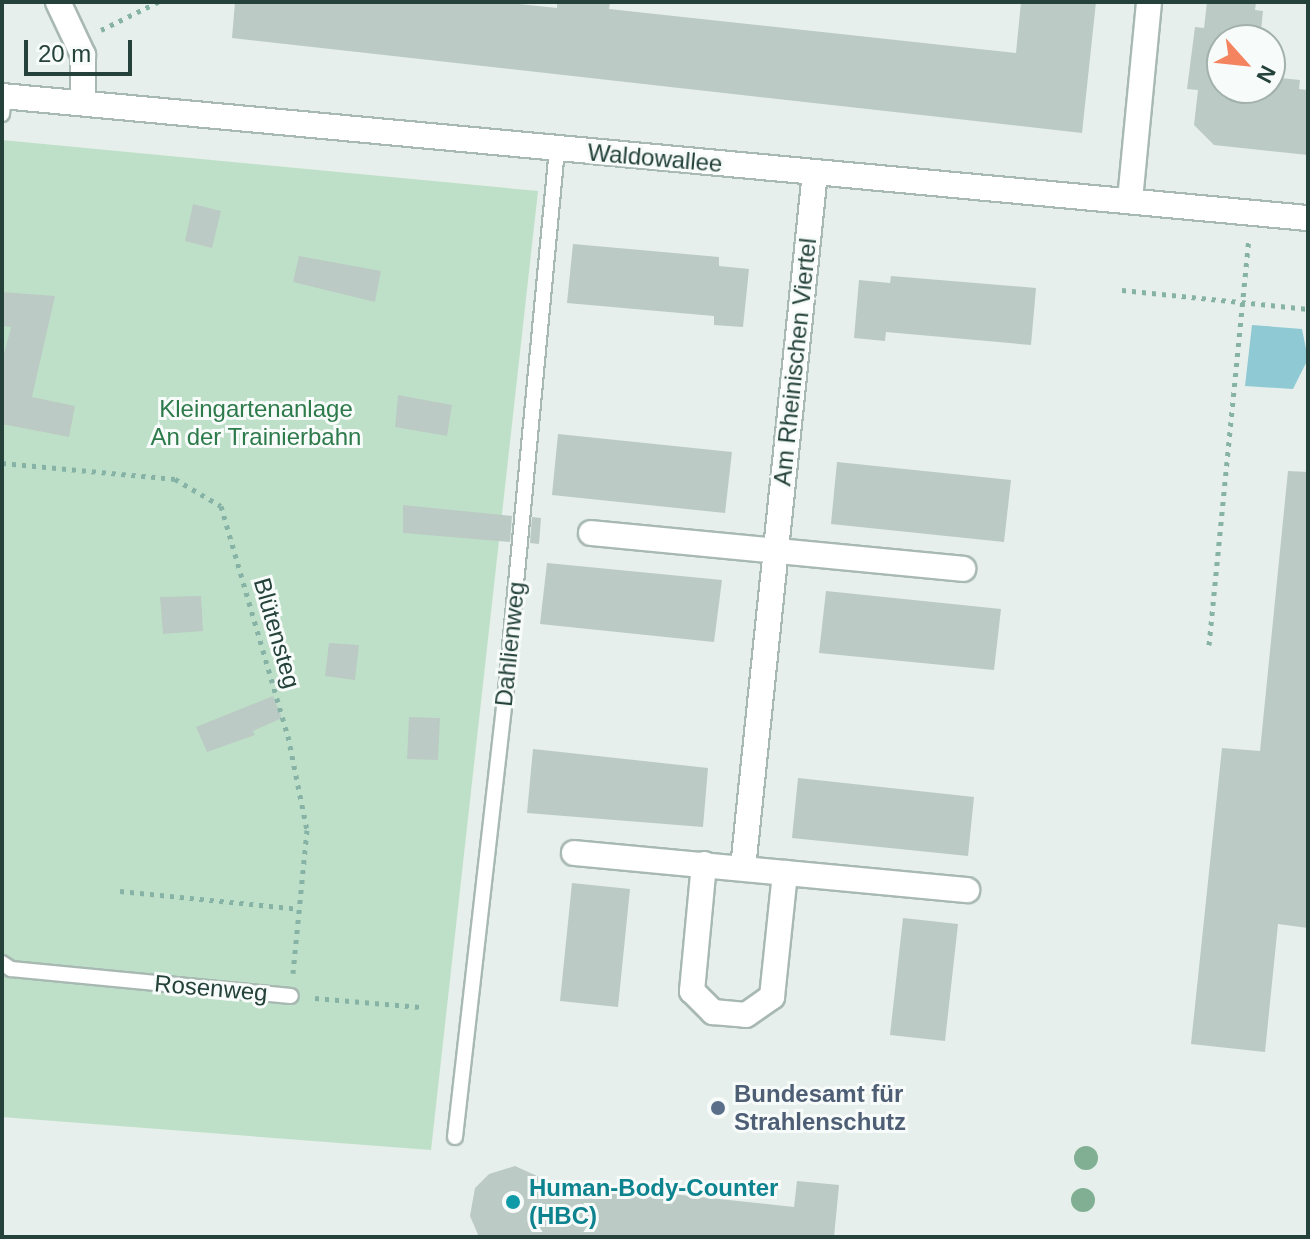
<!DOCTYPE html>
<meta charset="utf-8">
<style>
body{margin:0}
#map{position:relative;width:1310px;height:1239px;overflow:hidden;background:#e6efeb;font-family:Arial,sans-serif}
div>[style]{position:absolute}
.green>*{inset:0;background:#bfe0c8}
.water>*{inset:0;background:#8ec9d4}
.building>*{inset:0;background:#bbcac4}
.path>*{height:5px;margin-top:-2.5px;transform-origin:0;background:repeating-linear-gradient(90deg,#86b3a5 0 4px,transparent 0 10px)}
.roads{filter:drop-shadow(2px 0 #a8b8b2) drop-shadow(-2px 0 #a8b8b2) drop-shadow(0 2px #a8b8b2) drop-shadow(0 -2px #a8b8b2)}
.service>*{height:14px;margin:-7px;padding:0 7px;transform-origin:7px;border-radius:7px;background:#fff}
.minor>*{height:24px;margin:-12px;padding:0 12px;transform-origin:12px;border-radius:12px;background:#fff}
.tertiary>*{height:24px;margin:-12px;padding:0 12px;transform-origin:12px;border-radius:12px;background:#fff}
.trees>*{width:24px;height:24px;margin:-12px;border-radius:50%;background:#80af93}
.dots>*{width:22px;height:22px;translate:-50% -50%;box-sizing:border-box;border:4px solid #f7fbf9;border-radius:50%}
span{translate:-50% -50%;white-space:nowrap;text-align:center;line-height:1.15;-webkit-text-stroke:6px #f7fbf9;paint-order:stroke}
.street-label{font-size:24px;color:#24423a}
.park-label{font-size:24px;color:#2d7a4b}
.service-label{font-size:24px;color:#4e5e75;font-weight:700}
.left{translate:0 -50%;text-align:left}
.culture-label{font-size:24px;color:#0d838f;font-weight:700}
.frame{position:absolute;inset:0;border:4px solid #24423a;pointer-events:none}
.north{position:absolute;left:1206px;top:24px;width:80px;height:80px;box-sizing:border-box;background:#f7fbf9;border:2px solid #a3b1ad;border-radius:50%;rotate:117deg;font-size:22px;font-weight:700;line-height:32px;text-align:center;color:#24423a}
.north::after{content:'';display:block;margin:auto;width:28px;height:36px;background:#f4845f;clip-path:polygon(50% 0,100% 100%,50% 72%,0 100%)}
.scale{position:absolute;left:24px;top:40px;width:108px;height:36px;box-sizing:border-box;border:4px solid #24423a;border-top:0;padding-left:10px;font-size:24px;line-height:28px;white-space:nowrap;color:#24423a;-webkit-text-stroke:6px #f7fbf9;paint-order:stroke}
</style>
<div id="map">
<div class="green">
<i style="clip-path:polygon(2px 140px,538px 191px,431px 1150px,2px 1117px)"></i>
</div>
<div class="water">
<i style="clip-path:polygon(1252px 325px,1302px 329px,1308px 359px,1293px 389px,1245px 386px)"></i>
</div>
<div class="building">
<i style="clip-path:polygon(235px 2px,501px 2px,557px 8px,557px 2px,610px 2px,609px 9px,1016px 53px,1021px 2px,1096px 2px,1082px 133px,232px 38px)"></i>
<i style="clip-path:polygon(1207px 2px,1256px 2px,1255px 10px,1263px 11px,1260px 40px,1222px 40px,1222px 88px,1270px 88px,1270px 77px,1300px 80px,1299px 89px,1308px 90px,1308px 155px,1214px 145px,1194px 125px,1198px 90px,1187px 89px,1195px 27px,1204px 28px)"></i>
<i style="clip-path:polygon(193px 204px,221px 211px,212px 248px,185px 241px)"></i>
<i style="clip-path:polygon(573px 244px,719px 257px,719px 266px,749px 269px,743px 327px,714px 325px,714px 316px,567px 303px)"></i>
<i style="clip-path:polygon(299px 256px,381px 271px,375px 302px,293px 282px)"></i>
<i style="clip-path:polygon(891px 276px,1036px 288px,1031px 345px,886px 332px,885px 341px,854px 338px,859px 280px,890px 283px)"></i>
<i style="clip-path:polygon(2px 292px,55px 296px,32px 397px,75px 406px,69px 437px,2px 424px,2px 362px,11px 327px,2px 326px)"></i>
<i style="clip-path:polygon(398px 395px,452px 405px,447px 436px,395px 427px)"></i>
<i style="clip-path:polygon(558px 434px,732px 452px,725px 513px,552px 495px)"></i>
<i style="clip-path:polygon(837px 462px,1011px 480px,1004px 542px,831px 524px)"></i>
<i style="clip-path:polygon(1288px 471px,1308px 472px,1308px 928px,1278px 924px,1265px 1052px,1191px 1044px,1222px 748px,1260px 751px)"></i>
<i style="clip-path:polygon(403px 505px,512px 516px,510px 542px,403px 533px)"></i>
<i style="clip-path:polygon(532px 517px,541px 518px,539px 544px,530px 543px)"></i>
<i style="clip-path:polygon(547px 563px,722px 580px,714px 642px,540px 624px)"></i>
<i style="clip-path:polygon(826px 591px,1001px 609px,994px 670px,819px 653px)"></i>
<i style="clip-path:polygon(201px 596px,203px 631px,163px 634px,160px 597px)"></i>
<i style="clip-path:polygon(329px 643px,359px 645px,355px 680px,325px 676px)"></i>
<i style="clip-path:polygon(273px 696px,282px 718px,253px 731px,255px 735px,207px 752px,196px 727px)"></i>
<i style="clip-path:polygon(409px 717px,440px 718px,438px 760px,407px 759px)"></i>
<i style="clip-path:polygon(533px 749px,708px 768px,703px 827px,527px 813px)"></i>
<i style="clip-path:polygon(798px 778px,974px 797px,968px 856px,792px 838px)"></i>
<i style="clip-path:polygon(572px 883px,630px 889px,618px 1007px,560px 1001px)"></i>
<i style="clip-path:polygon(903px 918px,958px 924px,945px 1041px,890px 1035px)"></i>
<i style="clip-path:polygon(515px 1166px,548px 1181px,794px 1207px,797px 1181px,839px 1185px,834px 1237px,479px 1237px,470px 1216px,475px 1188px,489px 1174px)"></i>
</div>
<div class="path">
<i style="left:101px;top:30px;width:64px;rotate:-26.2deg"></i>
<i style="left:1122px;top:290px;width:187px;rotate:5.8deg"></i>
<i style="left:2px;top:463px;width:174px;rotate:5.3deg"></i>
<i style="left:175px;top:479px;width:53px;rotate:30.4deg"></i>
<i style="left:221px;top:506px;width:240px;rotate:73.8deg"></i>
<i style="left:288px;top:736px;width:96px;rotate:78.6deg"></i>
<i style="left:307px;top:830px;width:144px;rotate:95.6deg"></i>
<i style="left:1209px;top:645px;width:407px;rotate:-84.4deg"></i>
<i style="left:120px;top:891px;width:180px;rotate:5.7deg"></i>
<i style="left:315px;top:998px;width:106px;rotate:4.9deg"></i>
</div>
<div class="roads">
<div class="service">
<i style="left:2px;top:114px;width:18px;rotate:-84deg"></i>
<i style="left:2px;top:963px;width:11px;rotate:34deg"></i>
<i style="left:11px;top:969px;width:281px;rotate:5.5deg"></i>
<i style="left:455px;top:1137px;width:461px;rotate:-83.5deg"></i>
<i style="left:507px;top:679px;width:532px;rotate:-84.61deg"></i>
</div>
<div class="minor">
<i style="left:58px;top:2px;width:59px;rotate:64.7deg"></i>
<i style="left:83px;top:55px;width:46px;rotate:90deg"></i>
<i style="left:1130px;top:200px;width:199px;rotate:-84.5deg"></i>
<i style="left:591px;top:533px;width:374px;rotate:5.5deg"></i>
<i style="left:574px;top:853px;width:395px;rotate:5.4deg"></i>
<i style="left:704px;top:864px;width:128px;rotate:95.4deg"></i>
<i style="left:692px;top:991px;width:30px;rotate:45deg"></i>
<i style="left:713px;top:1012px;width:33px;rotate:5deg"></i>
<i style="left:746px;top:1015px;width:32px;rotate:-35deg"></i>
<i style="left:772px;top:997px;width:125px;rotate:-84deg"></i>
<i style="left:743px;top:868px;width:699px;rotate:-84.09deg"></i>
</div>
<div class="tertiary">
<i style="left:2px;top:96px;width:1312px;rotate:5.34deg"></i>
</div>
</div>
<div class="trees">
<i style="left:1086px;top:1158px"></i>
<i style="left:1083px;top:1200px"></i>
</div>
<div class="dots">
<i style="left:718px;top:1108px;background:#5c6f8a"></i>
<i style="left:513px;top:1202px;background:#0f9aa8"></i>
</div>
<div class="street-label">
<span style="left:655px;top:158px;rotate:5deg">Waldowallee</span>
<span style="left:795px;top:362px;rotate:-84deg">Am Rheinischen Viertel</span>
<span style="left:277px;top:633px;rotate:74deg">Blütensteg</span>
<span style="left:510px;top:644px;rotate:-84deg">Dahlienweg</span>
<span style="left:211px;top:988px;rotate:5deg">Rosenweg</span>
</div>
<div class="park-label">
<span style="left:256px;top:423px">Kleingartenanlage<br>An der Trainierbahn</span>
</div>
<div class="service-label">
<span class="left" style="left:734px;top:1108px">Bundesamt für<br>Strahlenschutz</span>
</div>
<div class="culture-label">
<span class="left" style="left:529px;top:1202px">Human-Body-Counter<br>(HBC)</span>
</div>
<div class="frame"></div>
<div class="north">N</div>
<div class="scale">20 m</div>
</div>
